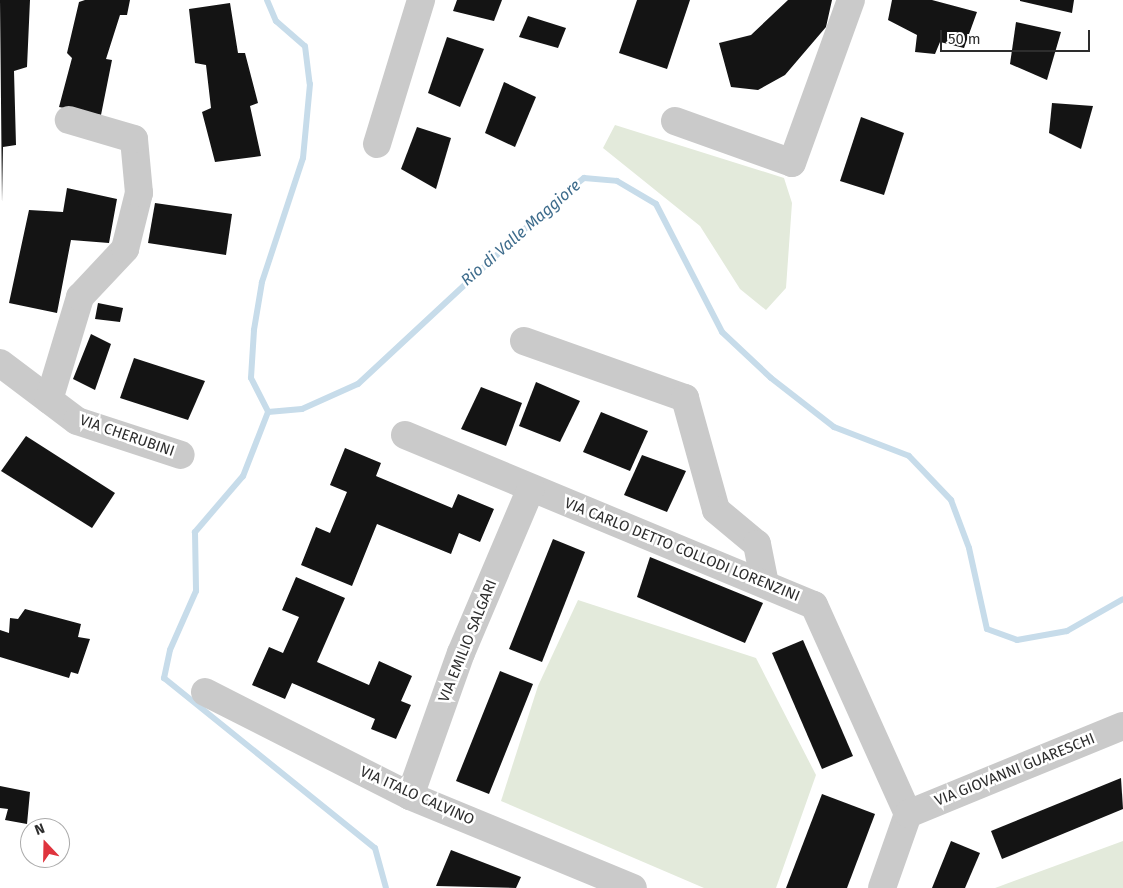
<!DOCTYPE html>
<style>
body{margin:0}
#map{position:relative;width:1123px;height:888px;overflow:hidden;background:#fff;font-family:"Fira Sans",sans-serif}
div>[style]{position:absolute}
.green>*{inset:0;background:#e3eadb}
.stream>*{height:6px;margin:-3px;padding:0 3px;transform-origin:3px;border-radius:3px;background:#c7dcea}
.building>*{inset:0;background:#141414}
.minor>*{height:28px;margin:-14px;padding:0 14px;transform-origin:14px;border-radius:14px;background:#cacaca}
span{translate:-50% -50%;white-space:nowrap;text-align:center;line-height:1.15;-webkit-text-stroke:5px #fff;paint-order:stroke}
.street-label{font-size:15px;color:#2d2d2d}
.water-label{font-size:16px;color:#3e6c8c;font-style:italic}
.north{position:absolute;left:20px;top:818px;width:50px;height:50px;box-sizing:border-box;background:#fff;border:1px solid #ababab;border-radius:50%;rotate:339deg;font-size:14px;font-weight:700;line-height:20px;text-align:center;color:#2d2d2d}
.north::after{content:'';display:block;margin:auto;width:18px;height:22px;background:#df343e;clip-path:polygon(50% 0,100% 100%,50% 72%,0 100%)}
.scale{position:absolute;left:940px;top:30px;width:150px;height:22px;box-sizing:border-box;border:2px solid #2d2d2d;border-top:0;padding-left:6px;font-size:15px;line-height:18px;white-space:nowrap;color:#2d2d2d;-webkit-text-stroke:4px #fff;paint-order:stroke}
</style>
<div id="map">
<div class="green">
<i style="clip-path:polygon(615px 125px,784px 178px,792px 203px,786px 288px,766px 310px,740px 289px,700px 226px,603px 148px)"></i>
<i style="clip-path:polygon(578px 600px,756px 658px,816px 775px,776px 888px,704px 888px,501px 801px,538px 686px)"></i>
<i style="clip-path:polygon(1123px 841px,1123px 888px,995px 888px)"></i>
</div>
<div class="stream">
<i style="left:267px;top:0;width:23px;rotate:67deg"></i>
<i style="left:276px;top:21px;width:38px;rotate:41deg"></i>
<i style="left:305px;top:46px;width:38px;rotate:83deg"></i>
<i style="left:310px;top:84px;width:74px;rotate:95.4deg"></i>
<i style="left:303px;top:158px;width:131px;rotate:108.3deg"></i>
<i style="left:262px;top:282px;width:49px;rotate:99.5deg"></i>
<i style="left:254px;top:330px;width:48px;rotate:93.6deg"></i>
<i style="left:251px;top:378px;width:38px;rotate:63deg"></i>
<i style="left:268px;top:412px;width:34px;rotate:-5deg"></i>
<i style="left:302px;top:409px;width:61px;rotate:-24.1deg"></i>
<i style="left:358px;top:384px;width:266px;rotate:-42.9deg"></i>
<i style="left:553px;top:203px;width:40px;rotate:-39deg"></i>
<i style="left:584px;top:178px;width:33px;rotate:5deg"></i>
<i style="left:617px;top:181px;width:45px;rotate:30.5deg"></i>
<i style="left:656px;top:204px;width:144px;rotate:62.7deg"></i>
<i style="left:722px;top:332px;width:67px;rotate:43.2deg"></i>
<i style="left:771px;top:378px;width:80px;rotate:37.9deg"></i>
<i style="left:834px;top:427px;width:80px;rotate:21.1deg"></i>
<i style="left:909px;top:456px;width:61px;rotate:46.3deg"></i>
<i style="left:951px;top:500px;width:51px;rotate:69.4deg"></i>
<i style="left:969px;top:548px;width:83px;rotate:77.5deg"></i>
<i style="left:987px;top:629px;width:32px;rotate:20deg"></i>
<i style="left:1017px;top:640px;width:51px;rotate:-10.2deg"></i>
<i style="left:1067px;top:631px;width:64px;rotate:-29.7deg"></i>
<i style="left:268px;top:412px;width:69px;rotate:111.3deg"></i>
<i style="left:243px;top:476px;width:74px;rotate:130.6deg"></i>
<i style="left:195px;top:532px;width:59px;rotate:89deg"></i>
<i style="left:196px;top:591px;width:64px;rotate:113.8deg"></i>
<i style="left:170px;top:650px;width:29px;rotate:102deg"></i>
<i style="left:164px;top:678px;width:271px;rotate:38.9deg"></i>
<i style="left:375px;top:848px;width:41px;rotate:74.6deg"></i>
</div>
<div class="building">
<i style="clip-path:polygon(0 0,30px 0,27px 67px,14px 71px,16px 145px,3px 147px,2px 203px)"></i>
<i style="clip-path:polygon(85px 0,130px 0,127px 15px,120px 15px,106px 59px,112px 60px,101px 115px,59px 107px,72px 58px,67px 53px,79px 2px)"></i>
<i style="clip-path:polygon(457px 0,502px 0,494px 21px,453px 11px)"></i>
<i style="clip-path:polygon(637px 0,690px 0,667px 69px,619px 53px)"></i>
<i style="clip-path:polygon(788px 0,832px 0,826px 27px,785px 75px,758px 90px,731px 87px,719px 43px,751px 35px)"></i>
<i style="clip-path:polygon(892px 0,932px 0,977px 12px,964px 48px,940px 42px,935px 54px,915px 52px,917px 35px,888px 20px)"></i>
<i style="clip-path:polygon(1020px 0,1074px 0,1072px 13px,1020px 1px)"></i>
<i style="clip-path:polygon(230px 3px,238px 53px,245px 53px,258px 103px,250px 106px,261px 156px,215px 162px,202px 112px,211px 108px,206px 65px,195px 63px,189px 9px)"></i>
<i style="clip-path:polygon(528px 16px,566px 28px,558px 48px,519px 37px)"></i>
<i style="clip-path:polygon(1016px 22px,1061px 32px,1047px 80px,1010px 64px)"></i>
<i style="clip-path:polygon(447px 37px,484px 49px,460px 107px,428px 93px)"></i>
<i style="clip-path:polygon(504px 82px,536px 97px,515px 147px,485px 133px)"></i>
<i style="clip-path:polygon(1052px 103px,1093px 106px,1081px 149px,1049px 133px)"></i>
<i style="clip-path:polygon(861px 117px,904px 133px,884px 195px,840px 181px)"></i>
<i style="clip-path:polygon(417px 127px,451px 138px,436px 189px,401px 169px)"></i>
<i style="clip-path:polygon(67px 188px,117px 199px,109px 243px,71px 240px,57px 313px,9px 303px,29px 210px,63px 212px)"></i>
<i style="clip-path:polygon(155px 203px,232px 214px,226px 255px,148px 243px)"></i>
<i style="clip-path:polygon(98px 303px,123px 308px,120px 322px,95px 319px)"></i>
<i style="clip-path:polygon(91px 334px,111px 344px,95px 390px,73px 379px)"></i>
<i style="clip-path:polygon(134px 358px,205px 381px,188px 420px,120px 398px)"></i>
<i style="clip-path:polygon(536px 382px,580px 401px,560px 442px,519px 426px)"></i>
<i style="clip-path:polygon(481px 387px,522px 403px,506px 446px,461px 429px)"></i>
<i style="clip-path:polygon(601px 412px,648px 431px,630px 471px,583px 452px)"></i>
<i style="clip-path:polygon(26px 436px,115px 493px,92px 528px,1px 471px)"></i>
<i style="clip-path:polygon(345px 448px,381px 463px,376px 476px,452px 508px,458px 494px,494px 509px,480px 542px,459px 533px,451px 554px,377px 524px,352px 586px,301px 565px,316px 527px,330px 533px,347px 492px,330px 485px)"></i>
<i style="clip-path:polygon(642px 455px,686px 471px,667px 512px,624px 495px)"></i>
<i style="clip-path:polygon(553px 539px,585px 552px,542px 662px,509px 649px)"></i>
<i style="clip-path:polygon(650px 557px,763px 603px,745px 643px,637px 597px)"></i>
<i style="clip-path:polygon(296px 577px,345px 598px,317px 662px,369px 685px,379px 661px,412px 676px,401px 701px,411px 705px,396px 739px,371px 729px,375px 719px,292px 683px,285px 699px,252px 685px,269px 647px,283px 653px,299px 617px,282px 610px)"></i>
<i style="clip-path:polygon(25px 609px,81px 624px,78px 637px,90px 639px,78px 674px,71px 672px,69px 678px,0 657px,0 630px,9px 633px,10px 618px,18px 619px)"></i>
<i style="clip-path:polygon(803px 640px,853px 756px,822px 769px,772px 653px)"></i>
<i style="clip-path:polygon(500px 671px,533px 684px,489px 794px,456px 781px)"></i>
<i style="clip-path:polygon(1121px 778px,1123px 809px,1002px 859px,991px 831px)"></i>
<i style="clip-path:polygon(0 786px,30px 792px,27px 824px,5px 820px,8px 809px,0 808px)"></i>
<i style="clip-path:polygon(822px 794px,875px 814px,847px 888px,786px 888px)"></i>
<i style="clip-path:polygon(951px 841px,980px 853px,965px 888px,932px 888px)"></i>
<i style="clip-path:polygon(451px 850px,521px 877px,516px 888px,436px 886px)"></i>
</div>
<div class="minor">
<i style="left:675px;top:121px;width:124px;rotate:19.7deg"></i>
<i style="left:792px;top:163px;width:173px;rotate:-70.1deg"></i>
<i style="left:377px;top:144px;width:151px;rotate:-73deg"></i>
<i style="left:524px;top:341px;width:171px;rotate:19.5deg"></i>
<i style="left:685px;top:398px;width:116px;rotate:74.5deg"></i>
<i style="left:716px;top:510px;width:53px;rotate:39.7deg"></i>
<i style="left:757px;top:544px;width:41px;rotate:78.7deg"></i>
<i style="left:0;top:363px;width:96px;rotate:37deg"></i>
<i style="left:77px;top:421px;width:109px;rotate:18.1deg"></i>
<i style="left:49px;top:400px;width:108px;rotate:-73.2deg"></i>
<i style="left:80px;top:297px;width:66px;rotate:-46.8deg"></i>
<i style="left:125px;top:249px;width:58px;rotate:-76deg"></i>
<i style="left:139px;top:193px;width:54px;rotate:-95.3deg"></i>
<i style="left:134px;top:139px;width:68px;rotate:-163.7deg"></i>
<i style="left:405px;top:435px;width:443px;rotate:22.6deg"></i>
<i style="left:814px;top:605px;width:229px;rotate:65.8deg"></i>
<i style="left:908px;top:814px;width:78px;rotate:109.4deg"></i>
<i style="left:205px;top:692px;width:230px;rotate:26.9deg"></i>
<i style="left:410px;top:796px;width:241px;rotate:22.4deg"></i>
<i style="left:410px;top:796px;width:152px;rotate:-70.4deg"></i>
<i style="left:461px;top:653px;width:179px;rotate:-67deg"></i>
<i style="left:908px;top:814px;width:232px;rotate:-22.3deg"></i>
</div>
<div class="street-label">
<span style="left:127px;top:436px;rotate:19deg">VIA CHERUBINI</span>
<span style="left:682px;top:550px;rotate:22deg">VIA CARLO DETTO COLLODI LORENZINI</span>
<span style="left:468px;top:641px;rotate:-68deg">VIA EMILIO SALGARI</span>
<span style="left:1015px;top:770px;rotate:-22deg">VIA GIOVANNI GUARESCHI</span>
<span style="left:417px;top:796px;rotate:24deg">VIA ITALO CALVINO</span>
</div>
<div class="water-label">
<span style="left:521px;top:233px;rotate:-41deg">Rio di Valle Maggiore</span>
</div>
<div class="north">N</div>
<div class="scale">50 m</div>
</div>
